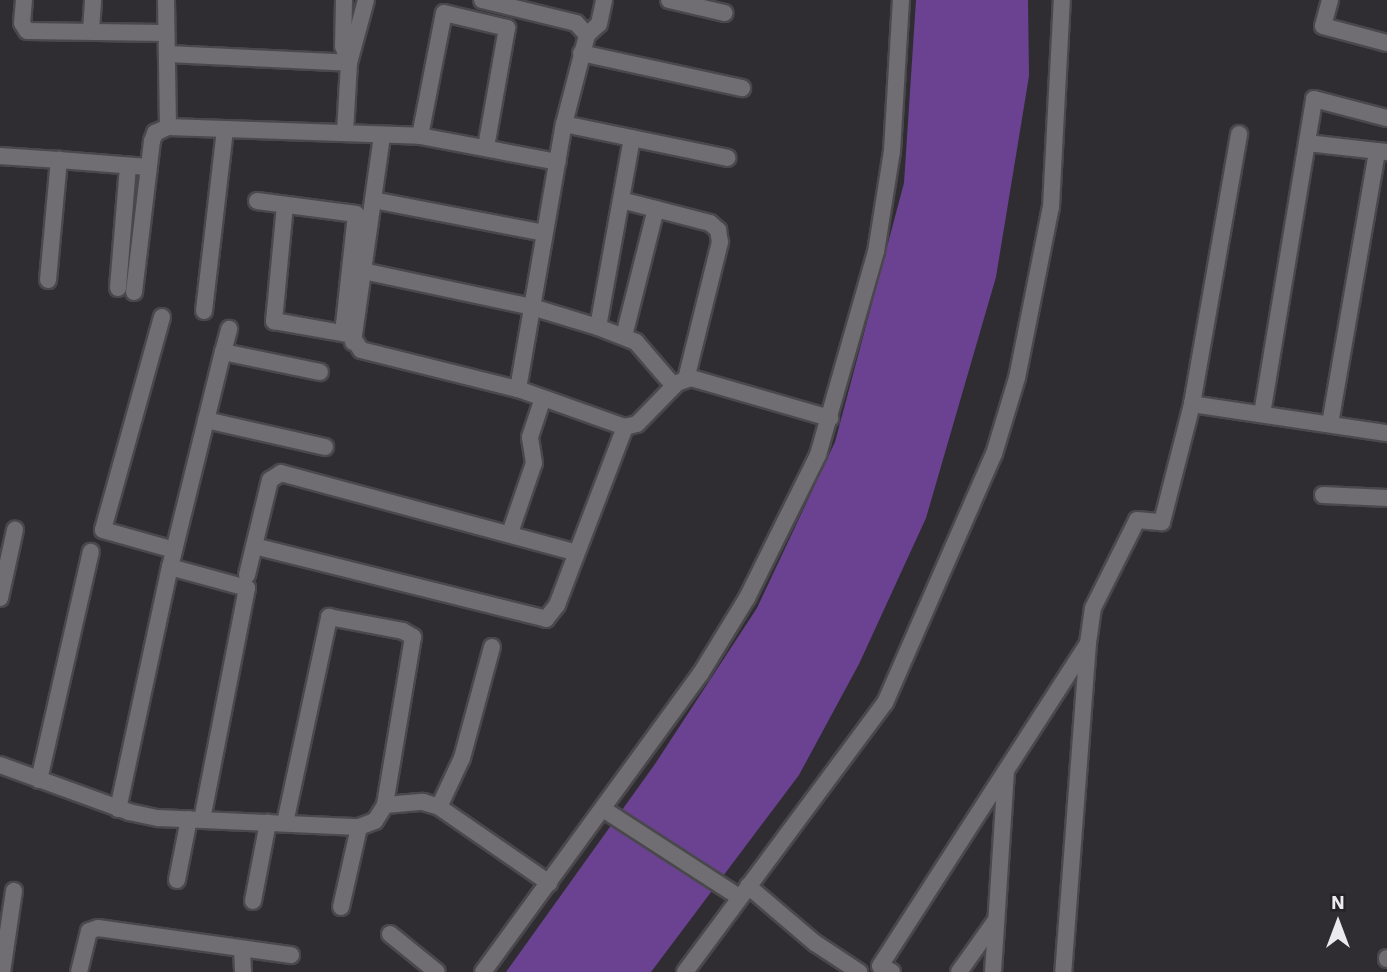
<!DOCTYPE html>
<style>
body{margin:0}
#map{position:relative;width:1387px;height:972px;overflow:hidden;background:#2f2d31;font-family:"IBM Plex Sans",sans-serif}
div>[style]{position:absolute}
.water>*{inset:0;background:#6b4291}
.roads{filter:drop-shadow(2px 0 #4a484c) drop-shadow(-2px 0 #4a484c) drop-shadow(0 2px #4a484c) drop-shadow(0 -2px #4a484c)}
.minor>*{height:16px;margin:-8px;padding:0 8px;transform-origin:8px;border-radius:8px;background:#706d73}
span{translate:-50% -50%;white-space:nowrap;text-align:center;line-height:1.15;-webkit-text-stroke:6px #252328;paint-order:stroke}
.north{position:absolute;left:1303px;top:888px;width:70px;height:70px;-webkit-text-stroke:5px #252328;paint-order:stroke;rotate:0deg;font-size:19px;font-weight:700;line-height:28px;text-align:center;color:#ebeaed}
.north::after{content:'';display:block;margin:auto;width:24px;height:32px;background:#ebeaed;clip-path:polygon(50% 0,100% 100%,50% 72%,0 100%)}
</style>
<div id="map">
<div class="water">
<i style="clip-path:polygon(916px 0,1028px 0,1029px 76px,996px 277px,926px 518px,859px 664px,799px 775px,651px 972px,506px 972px,655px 764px,757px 608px,835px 442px,904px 183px)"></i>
</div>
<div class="roads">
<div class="minor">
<i style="left:24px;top:0;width:23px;rotate:95deg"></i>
<i style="left:22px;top:23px;width:9px;rotate:58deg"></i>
<i style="left:27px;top:31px;width:136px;rotate:0.8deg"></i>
<i style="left:166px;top:0;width:127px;rotate:89.1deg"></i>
<i style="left:168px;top:127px;width:252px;rotate:2deg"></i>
<i style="left:420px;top:136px;width:140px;rotate:10.7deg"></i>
<i style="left:344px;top:0;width:46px;rotate:91.2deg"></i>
<i style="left:343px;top:46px;width:18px;rotate:71deg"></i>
<i style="left:349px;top:63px;width:70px;rotate:93.3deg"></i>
<i style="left:482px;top:0;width:97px;rotate:13.7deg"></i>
<i style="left:576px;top:23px;width:16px;rotate:47deg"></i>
<i style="left:669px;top:0;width:57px;rotate:13.1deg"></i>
<i style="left:1330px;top:0;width:27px;rotate:105deg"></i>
<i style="left:1323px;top:26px;width:66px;rotate:14.9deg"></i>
<i style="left:91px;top:30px;width:30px;rotate:-86deg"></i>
<i style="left:581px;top:53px;width:165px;rotate:12.3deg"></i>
<i style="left:168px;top:54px;width:181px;rotate:2.8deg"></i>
<i style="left:349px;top:63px;width:65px;rotate:-74.9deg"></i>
<i style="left:564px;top:124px;width:167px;rotate:11.7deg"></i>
<i style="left:420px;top:136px;width:125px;rotate:-79deg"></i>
<i style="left:444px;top:13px;width:65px;rotate:13.4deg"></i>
<i style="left:507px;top:28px;width:121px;rotate:100deg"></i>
<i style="left:632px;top:138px;width:192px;rotate:100.2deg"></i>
<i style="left:598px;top:327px;width:41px;rotate:21.5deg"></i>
<i style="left:636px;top:342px;width:58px;rotate:49.2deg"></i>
<i style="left:1307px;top:143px;width:70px;rotate:6.5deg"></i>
<i style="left:0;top:156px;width:59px;rotate:3.9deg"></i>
<i style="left:373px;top:200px;width:174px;rotate:10.9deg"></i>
<i style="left:621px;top:200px;width:92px;rotate:14.5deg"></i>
<i style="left:710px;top:223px;width:11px;rotate:41deg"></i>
<i style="left:718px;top:230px;width:12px;rotate:81deg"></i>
<i style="left:720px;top:242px;width:141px;rotate:103.9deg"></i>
<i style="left:257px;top:201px;width:100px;rotate:7.5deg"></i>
<i style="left:356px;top:214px;width:111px;rotate:96.2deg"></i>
<i style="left:344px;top:324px;width:31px;rotate:57deg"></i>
<i style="left:361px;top:350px;width:162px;rotate:14deg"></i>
<i style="left:518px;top:389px;width:114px;rotate:19.6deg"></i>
<i style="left:625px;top:427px;width:12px;rotate:-14deg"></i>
<i style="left:637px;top:424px;width:57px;rotate:-45.7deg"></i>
<i style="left:677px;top:383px;width:15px;rotate:-20deg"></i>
<i style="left:691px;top:378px;width:145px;rotate:16.1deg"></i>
<i style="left:285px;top:205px;width:117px;rotate:95.4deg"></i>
<i style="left:274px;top:321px;width:75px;rotate:10deg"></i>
<i style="left:363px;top:271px;width:173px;rotate:12deg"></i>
<i style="left:532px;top:307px;width:69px;rotate:16.9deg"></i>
<i style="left:48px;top:280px;width:121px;rotate:-84.8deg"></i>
<i style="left:59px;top:160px;width:89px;rotate:4.5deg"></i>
<i style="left:118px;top:288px;width:121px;rotate:-85.3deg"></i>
<i style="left:134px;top:292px;width:152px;rotate:-83.2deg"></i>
<i style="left:152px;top:141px;width:9px;rotate:-69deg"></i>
<i style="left:155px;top:133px;width:14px;rotate:-25deg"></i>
<i style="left:204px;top:311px;width:183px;rotate:-83.4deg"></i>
<i style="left:162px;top:317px;width:221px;rotate:105.5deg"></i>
<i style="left:103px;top:530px;width:74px;rotate:15.7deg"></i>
<i style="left:624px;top:336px;width:131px;rotate:-75.9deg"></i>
<i style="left:353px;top:342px;width:209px;rotate:-82deg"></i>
<i style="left:223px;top:352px;width:24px;rotate:-75deg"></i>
<i style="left:518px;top:389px;width:269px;rotate:-80.2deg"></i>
<i style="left:564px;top:124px;width:92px;rotate:-75.5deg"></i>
<i style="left:587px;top:35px;width:16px;rotate:-43deg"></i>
<i style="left:599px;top:24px;width:25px;rotate:-78deg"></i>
<i style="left:1192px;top:404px;width:197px;rotate:8.5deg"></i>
<i style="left:1262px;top:414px;width:319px;rotate:-80.6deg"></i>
<i style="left:1314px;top:99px;width:75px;rotate:14.6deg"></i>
<i style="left:206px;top:420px;width:122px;rotate:12.8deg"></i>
<i style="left:1330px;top:424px;width:277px;rotate:-80.2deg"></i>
<i style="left:1377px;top:151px;width:10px;rotate:6deg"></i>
<i style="left:1323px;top:495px;width:64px;rotate:2.7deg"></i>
<i style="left:510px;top:533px;width:74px;rotate:-71.1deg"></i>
<i style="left:534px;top:463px;width:26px;rotate:-99deg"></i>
<i style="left:530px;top:437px;width:41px;rotate:-71.6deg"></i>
<i style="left:254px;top:546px;width:301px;rotate:14deg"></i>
<i style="left:546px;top:619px;width:18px;rotate:-52deg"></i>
<i style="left:557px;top:605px;width:191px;rotate:-69.1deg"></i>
<i style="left:170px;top:567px;width:221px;rotate:-76.2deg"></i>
<i style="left:223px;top:352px;width:99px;rotate:11.7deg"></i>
<i style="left:247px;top:575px;width:98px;rotate:-76.4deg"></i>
<i style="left:270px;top:480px;width:13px;rotate:-32deg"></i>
<i style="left:281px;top:473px;width:303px;rotate:15.1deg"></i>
<i style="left:0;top:598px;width:70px;rotate:-77.6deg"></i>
<i style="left:1088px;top:643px;width:35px;rotate:-82deg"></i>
<i style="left:1093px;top:608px;width:98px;rotate:-63.4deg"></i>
<i style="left:1137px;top:520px;width:25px;rotate:5deg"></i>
<i style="left:1162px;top:522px;width:122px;rotate:-75.7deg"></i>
<i style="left:1192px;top:404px;width:274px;rotate:-80.1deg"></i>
<i style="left:0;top:765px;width:137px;rotate:20deg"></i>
<i style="left:129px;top:812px;width:30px;rotate:12deg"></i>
<i style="left:158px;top:818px;width:201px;rotate:2.6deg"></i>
<i style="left:359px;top:827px;width:17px;rotate:-21deg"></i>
<i style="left:375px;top:821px;width:19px;rotate:-58deg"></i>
<i style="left:385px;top:805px;width:38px;rotate:-5deg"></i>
<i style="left:423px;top:802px;width:17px;rotate:17deg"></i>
<i style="left:439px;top:807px;width:134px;rotate:34.6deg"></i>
<i style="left:39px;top:780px;width:234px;rotate:-77.2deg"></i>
<i style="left:439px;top:807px;width:54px;rotate:-64.9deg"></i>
<i style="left:462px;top:758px;width:115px;rotate:-74.9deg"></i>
<i style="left:118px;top:809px;width:248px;rotate:-77.9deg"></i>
<i style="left:170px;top:567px;width:80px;rotate:15.3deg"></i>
<i style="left:247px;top:588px;width:235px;rotate:101deg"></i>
<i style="left:603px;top:809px;width:162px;rotate:32.9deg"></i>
<i style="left:285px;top:823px;width:211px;rotate:-77.9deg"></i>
<i style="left:329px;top:617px;width:75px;rotate:10.7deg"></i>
<i style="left:403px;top:631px;width:12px;rotate:31deg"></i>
<i style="left:413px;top:637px;width:170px;rotate:99.5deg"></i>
<i style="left:177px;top:880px;width:62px;rotate:-78.9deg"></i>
<i style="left:748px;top:886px;width:88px;rotate:40.4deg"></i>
<i style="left:815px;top:943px;width:53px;rotate:33.4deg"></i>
<i style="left:253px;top:901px;width:80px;rotate:-79.2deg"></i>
<i style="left:341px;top:907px;width:82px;rotate:-77.3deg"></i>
<i style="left:390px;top:934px;width:60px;rotate:39deg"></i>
<i style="left:242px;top:951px;width:21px;rotate:87deg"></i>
<i style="left:1387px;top:959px;width:1px;rotate:-90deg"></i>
<i style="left:2px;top:972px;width:82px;rotate:-81.6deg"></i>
<i style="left:79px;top:972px;width:42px;rotate:-76.3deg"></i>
<i style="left:89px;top:931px;width:9px;rotate:-18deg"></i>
<i style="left:98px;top:928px;width:195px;rotate:8deg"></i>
<i style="left:483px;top:972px;width:370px;rotate:-53.9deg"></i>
<i style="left:701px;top:673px;width:88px;rotate:-58.5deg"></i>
<i style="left:747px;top:598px;width:160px;rotate:-63.6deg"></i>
<i style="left:818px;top:455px;width:211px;rotate:-74.1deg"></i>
<i style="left:876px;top:252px;width:102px;rotate:-81deg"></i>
<i style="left:892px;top:151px;width:151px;rotate:-86.6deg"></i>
<i style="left:685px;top:972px;width:335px;rotate:-53.4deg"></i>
<i style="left:885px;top:703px;width:272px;rotate:-66.4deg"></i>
<i style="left:994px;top:454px;width:79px;rotate:-73.2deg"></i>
<i style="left:1017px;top:378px;width:174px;rotate:-78.8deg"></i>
<i style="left:1051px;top:207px;width:207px;rotate:-87deg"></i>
<i style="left:892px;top:972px;width:13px;rotate:-153deg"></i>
<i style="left:880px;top:966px;width:384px;rotate:-57.2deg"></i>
<i style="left:1088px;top:643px;width:330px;rotate:94.3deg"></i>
<i style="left:959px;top:972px;width:64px;rotate:-54.6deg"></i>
<i style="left:993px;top:972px;width:200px;rotate:-86.3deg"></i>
</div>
</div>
<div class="north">N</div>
</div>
